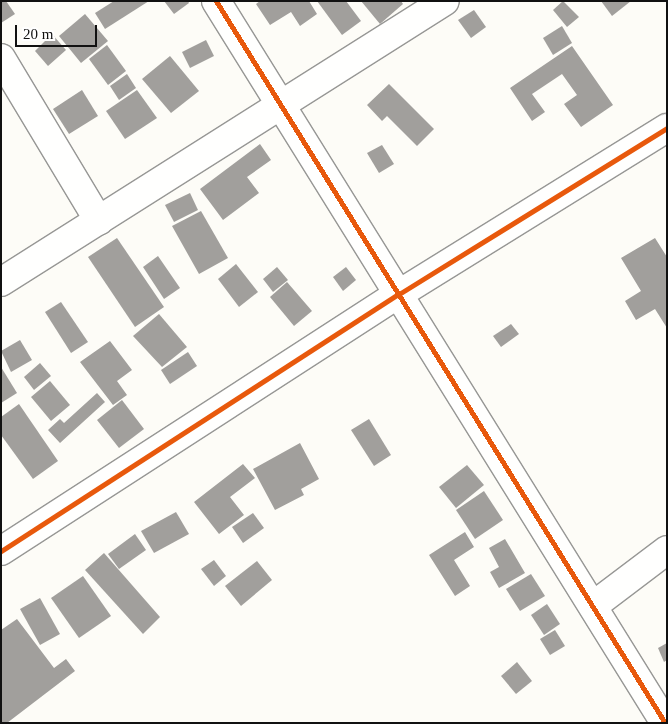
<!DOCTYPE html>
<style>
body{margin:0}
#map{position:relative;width:668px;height:724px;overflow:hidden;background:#fdfcf7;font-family:"Times New Roman",serif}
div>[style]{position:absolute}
.building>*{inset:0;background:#a19f9c}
.roads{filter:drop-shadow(1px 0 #979795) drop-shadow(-1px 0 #979795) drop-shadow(0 1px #979795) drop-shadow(0 -1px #979795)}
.minor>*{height:28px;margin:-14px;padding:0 14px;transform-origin:14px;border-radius:14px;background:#fffffe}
.cycleway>*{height:5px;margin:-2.5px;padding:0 2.5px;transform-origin:2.5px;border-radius:2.5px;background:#e8590c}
span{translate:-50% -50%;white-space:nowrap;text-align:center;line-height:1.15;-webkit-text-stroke:5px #fff;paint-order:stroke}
.frame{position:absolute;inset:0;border:2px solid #111;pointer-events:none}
.scale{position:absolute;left:15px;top:25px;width:82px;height:22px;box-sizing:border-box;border:2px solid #111;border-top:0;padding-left:6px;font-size:15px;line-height:18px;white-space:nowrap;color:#111;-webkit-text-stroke:4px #fff;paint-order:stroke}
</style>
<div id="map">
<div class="building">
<i style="clip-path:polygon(1px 1px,6px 1px,15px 14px,1px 23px)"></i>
<i style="clip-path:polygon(114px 1px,149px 1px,105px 29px,95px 13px)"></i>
<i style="clip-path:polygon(164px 1px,188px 1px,189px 3px,174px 14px)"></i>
<i style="clip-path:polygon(260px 1px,309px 1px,317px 14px,300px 26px,291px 12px,270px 25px,256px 4px)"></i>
<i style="clip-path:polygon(317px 1px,346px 1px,361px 21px,342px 35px)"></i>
<i style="clip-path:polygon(361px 1px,401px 1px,403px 4px,380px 24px)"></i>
<i style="clip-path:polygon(563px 1px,579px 17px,567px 27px,553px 10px)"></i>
<i style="clip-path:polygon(601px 1px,631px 1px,612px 16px)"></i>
<i style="clip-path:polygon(474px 10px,486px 27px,471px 38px,458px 20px)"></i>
<i style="clip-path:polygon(85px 14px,108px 41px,81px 63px,59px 36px)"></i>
<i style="clip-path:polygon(562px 26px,572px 43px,553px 55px,543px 38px)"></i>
<i style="clip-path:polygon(52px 34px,66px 50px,48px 66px,35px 51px)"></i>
<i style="clip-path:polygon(206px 40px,214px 56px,190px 68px,182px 52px)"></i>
<i style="clip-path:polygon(107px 45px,126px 71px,108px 85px,89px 59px)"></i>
<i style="clip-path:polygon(572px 46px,613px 105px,581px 127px,564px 104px,577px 95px,562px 74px,532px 94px,545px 112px,532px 121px,510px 88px)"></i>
<i style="clip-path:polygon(170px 56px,199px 91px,171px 113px,142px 79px)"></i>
<i style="clip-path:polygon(127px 74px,136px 88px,119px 100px,110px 86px)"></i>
<i style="clip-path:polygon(389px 84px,434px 129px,417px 146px,387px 116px,382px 121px,367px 105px)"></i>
<i style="clip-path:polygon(82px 90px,98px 116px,69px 134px,53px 109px)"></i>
<i style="clip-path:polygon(137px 90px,157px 118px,125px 139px,106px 111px)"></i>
<i style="clip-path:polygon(260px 144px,271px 160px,247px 177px,259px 193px,223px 220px,200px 189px)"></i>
<i style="clip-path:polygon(382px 145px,394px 164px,379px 173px,367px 153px)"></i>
<i style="clip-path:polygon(190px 193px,198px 210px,174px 222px,165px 205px)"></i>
<i style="clip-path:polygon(201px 211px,228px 258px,199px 274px,172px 226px)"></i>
<i style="clip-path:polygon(117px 238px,164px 307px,135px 327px,88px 257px)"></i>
<i style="clip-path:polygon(655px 238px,667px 257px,667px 328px,655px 309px,636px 320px,625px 301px,641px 291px,621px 258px)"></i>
<i style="clip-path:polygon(158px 256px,180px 288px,164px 299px,143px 267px)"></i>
<i style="clip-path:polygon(236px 264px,258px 292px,239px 307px,218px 279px)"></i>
<i style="clip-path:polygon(277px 267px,288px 280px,273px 292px,263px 279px)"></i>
<i style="clip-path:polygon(346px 267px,356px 280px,343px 291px,333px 277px)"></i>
<i style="clip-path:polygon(287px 282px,312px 311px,294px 326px,270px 297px)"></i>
<i style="clip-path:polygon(61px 302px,88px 342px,71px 353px,45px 312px)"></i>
<i style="clip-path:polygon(159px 314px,187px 347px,162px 367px,133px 336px)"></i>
<i style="clip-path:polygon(511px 324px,519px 334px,501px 347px,493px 336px)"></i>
<i style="clip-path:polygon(20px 340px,32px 360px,11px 372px,1px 351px)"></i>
<i style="clip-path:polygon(110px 341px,132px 370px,117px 381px,127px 395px,113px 405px,80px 362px)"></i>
<i style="clip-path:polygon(188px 352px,197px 366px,170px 384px,161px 370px)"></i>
<i style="clip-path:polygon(40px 363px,51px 376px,34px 390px,24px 377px)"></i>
<i style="clip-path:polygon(1px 367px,17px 393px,1px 403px)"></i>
<i style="clip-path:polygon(50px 381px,70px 405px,51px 421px,31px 397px)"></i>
<i style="clip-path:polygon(97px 393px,105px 402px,60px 443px,48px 430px,60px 419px,64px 423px)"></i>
<i style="clip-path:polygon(122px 400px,144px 429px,119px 448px,97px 420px)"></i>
<i style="clip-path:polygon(19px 404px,58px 461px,33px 479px,1px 435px,1px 417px)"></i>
<i style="clip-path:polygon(369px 419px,391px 455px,374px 466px,351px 430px)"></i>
<i style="clip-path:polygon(300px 443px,319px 479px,301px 489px,304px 495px,275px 510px,253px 469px)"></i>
<i style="clip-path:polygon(243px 464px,255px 478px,230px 497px,244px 515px,219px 534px,194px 502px)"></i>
<i style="clip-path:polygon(467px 465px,484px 485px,456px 508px,439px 487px)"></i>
<i style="clip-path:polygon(484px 491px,503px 520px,475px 539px,456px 510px)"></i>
<i style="clip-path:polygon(176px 512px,189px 534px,154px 553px,141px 531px)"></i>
<i style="clip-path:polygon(253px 513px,264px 528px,243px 543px,232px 527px)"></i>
<i style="clip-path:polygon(465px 532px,474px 547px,454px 560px,470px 586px,455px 596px,429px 555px)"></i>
<i style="clip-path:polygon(135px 534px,146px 550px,119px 569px,108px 554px)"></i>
<i style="clip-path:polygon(505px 539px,525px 573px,499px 588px,490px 572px,499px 567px,489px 548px)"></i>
<i style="clip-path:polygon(104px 553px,160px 617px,143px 634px,85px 570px)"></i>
<i style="clip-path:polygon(214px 560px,226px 576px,214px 586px,201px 569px)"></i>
<i style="clip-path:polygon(257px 561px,272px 580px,241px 606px,225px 586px)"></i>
<i style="clip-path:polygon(531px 574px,545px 596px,520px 611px,506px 589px)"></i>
<i style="clip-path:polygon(83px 576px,111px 616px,79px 638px,51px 598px)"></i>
<i style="clip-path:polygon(40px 598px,60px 634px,40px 645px,20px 609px)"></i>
<i style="clip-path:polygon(547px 604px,560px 624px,544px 635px,531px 615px)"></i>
<i style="clip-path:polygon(17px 619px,54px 668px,66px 659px,75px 671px,7px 723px,1px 723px,1px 630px)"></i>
<i style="clip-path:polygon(555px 630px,565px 646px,550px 655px,540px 639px)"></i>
<i style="clip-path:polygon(667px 643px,667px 660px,664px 662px,658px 648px)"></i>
<i style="clip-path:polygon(517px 662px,532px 681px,516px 694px,501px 676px)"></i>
</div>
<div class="roads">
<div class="minor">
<i style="left:216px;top:1px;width:850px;rotate:58.12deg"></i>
<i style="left:1px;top:58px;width:190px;rotate:59deg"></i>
<i style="left:1px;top:282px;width:525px;rotate:-32.33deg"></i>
<i style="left:1px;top:551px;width:474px;rotate:-32.9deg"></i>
<i style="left:399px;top:294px;width:315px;rotate:-31.8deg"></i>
<i style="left:593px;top:606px;width:93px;rotate:-37.1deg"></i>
</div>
</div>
<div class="cycleway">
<i style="left:216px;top:1px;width:850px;rotate:58.12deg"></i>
<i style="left:1px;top:551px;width:474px;rotate:-32.9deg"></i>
<i style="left:399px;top:294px;width:315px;rotate:-31.8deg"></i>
</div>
<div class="frame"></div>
<div class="scale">20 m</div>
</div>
